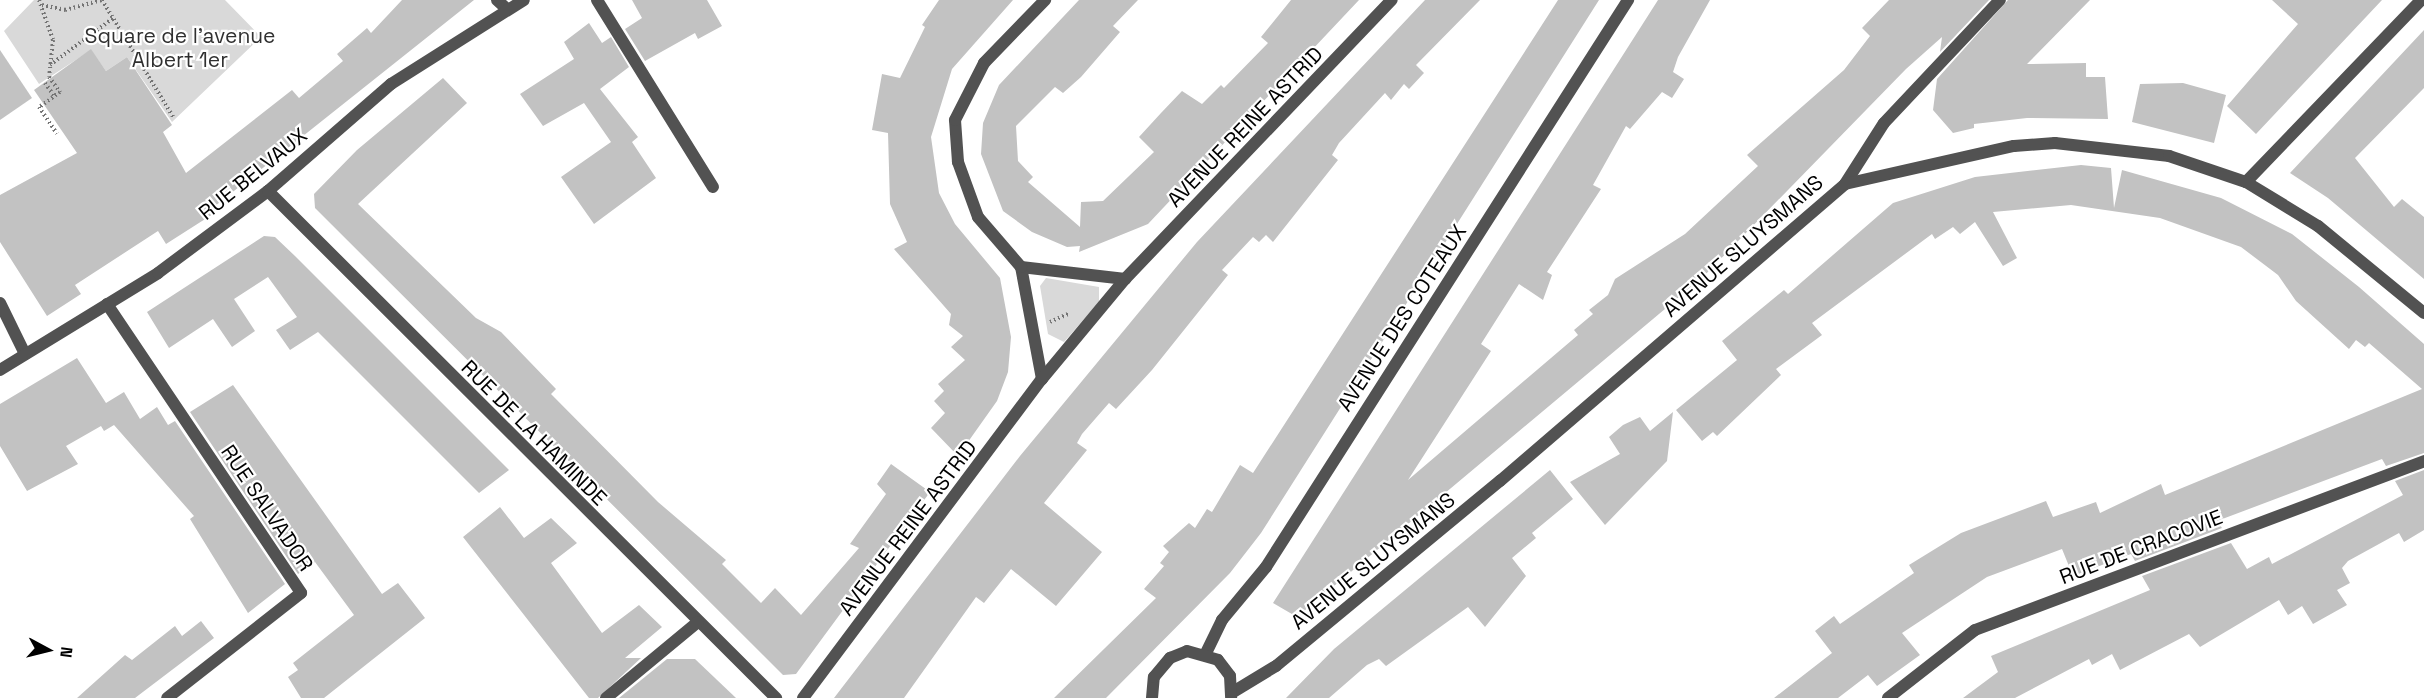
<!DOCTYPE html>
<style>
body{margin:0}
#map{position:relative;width:2424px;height:698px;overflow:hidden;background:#fff;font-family:"Space Grotesk",sans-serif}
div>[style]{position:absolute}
.green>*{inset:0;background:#d9d9d9}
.building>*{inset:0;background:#c2c2c2}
.path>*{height:4px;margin-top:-2px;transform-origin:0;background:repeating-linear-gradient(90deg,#747474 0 1.5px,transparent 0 4.5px)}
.service>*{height:12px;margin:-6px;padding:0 6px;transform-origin:6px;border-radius:6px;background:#525252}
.minor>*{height:12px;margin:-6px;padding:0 6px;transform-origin:6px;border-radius:6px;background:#525252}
span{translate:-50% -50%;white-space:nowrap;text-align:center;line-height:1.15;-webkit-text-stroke:4.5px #fff;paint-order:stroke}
.park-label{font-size:21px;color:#303030}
.street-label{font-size:21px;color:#000}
.north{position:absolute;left:18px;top:620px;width:60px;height:60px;-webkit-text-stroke:4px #fff;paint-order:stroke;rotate:97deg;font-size:16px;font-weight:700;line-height:24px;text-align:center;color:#000}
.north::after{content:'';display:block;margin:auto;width:21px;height:27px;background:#000;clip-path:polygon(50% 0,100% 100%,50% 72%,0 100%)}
</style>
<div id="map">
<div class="green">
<i style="clip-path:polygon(34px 0,225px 0,261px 37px,172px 122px,127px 57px,106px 71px,91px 50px,39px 84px,4px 31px)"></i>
<i style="clip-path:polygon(1046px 278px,1099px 287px,1099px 302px,1064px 342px,1048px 334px,1040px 286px)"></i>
</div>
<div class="building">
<i style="clip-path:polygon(402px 0,474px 0,210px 210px,213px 214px,166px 244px,158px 231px,75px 285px,81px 294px,47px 316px,0 242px,0 195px,77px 153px,34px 90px,91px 49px,106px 71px,127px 57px,172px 125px,163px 132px,186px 173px,292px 90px,299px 98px,343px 61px,337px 54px,367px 28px,371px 33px)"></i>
<i style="clip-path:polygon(632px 0,707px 0,722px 26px,698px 39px,695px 33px,645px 61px,625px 29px,642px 18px)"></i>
<i style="clip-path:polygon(939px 0,1013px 0,952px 69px,931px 137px,939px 193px,955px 224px,1000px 278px,1011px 337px,1008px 372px,997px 401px,958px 456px,931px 428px,945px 413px,934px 401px,944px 391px,938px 384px,965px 360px,951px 347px,963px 336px,949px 325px,951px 314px,894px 249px,907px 242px,890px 204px,888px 133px,872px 130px,882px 74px,900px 78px,925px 27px,922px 25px)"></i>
<i style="clip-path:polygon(1079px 0,1138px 0,1113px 26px,1120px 32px,1081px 77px,1063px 93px,1055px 87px,1016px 126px,1018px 161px,1033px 177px,1028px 182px,1080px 227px,1081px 202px,1103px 201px,1154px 152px,1139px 137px,1161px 113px,1182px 91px,1202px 104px,1221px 85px,1224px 88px,1268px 43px,1261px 37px,1291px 0,1359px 0,1148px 224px,1079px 252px,1080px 246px,1067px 247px,1032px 232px,1003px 211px,981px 154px,983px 123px,999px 85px)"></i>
<i style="clip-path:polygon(1425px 0,1480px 0,1416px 65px,1424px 73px,1409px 89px,1404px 84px,1391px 100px,1385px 93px,1339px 143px,1332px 155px,1338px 160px,1273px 242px,1266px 235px,1259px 242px,1253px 237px,1222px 270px,1228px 275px,1152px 370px,1116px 409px,1109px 403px,1082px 434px,1077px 443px,1087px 450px,1044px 503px,1102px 552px,1056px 606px,1011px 569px,984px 603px,976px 597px,904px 698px,834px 698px,1020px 456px,1197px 242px)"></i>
<i style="clip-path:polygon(1558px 0,1599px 0,1261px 533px,1230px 573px,1106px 698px,1054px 698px,1156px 598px,1144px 589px,1164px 566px,1160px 563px,1169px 552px,1163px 546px,1189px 523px,1195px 528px,1207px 509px,1212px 512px,1240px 465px,1253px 473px)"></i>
<i style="clip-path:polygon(1658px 0,1710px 0,1678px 57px,1673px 72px,1684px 79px,1672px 98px,1662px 92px,1630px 129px,1626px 126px,1593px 185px,1601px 189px,1547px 272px,1552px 275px,1543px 300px,1519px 284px,1481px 344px,1491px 351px,1408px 480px,1578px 335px,1574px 330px,1593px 314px,1589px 310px,1608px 295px,1615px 279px,1685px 234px,1758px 166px,1747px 155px,1844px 70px,1870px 36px,1862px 28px,1889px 0,1989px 0,1940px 52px,1942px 37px,1906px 69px,1702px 278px,1297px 617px,1273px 603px)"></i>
<i style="clip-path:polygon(2008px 0,2090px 0,2027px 64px,2086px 63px,2086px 77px,2105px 77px,2108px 119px,2027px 118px,1974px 124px,1974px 128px,1953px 133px,1933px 110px,1937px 79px)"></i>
<i style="clip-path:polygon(2272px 0,2382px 0,2256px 134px,2227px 106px,2298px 24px)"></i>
<i style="clip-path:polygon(589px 23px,602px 43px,611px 37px,629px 67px,600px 89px,638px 137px,632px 142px,656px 178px,594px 224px,561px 177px,611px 142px,584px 103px,543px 126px,520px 94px,574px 59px,564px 42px)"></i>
<i style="clip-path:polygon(2424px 30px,2424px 88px,2355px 158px,2394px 207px,2402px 199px,2424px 217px,2424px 279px,2328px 198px,2290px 173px)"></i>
<i style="clip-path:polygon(0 50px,32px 98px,0 120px)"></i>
<i style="clip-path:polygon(443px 78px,467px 103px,358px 204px,476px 318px,501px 332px,556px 389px,551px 394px,658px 502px,726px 560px,722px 564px,761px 603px,775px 588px,801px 615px,859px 548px,850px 544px,886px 494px,877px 484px,891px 464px,930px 492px,796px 674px,783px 675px,315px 208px,314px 194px,357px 150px)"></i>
<i style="clip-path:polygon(2183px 83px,2226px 95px,2214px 143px,2132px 122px,2140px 84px)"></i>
<i style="clip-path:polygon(2081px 165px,2111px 168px,2114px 208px,2122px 170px,2221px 198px,2292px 234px,2359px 287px,2424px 344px,2424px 453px,2386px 466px,2382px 459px,2217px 521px,2222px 528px,2135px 561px,2131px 554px,2073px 576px,2062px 549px,1987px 577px,1902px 633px,1920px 655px,1877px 686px,1868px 675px,1838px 698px,1774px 698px,1832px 653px,1815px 631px,1834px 616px,1840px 624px,1914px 573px,1909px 565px,1961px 533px,2046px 501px,2053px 517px,2096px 502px,2100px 513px,2161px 484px,2165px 495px,2422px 389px,2369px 343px,2365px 347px,2356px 340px,2349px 349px,2296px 301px,2278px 275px,2241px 247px,2160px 218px,2071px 205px,1993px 212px,2017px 258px,2003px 266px,1975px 222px,1960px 234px,1953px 227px,1935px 239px,1932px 234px,1812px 323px,1822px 335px,1776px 369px,1781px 375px,1717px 436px,1713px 432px,1702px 441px,1676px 410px,1737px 360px,1722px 341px,1784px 290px,1788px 294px,1893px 203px,1975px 177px)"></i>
<i style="clip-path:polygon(264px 236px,275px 237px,295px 256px,509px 470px,479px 493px,318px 332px,290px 350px,276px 330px,297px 317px,268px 277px,234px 299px,255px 331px,232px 347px,213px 319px,169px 348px,147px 312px)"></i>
<i style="clip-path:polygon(77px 358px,106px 403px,124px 392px,140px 419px,157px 407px,168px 425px,175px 421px,285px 584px,248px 613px,190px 519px,194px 516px,114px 425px,104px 431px,101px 426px,66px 446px,78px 464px,27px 491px,0 446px,0 404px)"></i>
<i style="clip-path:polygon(233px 385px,382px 594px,398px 583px,425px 618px,324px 698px,301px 698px,288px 677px,298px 670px,293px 663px,354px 615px,315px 562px,298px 574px,190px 412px)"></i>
<i style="clip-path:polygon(1673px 412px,1667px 461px,1605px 525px,1570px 482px,1620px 454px,1609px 437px,1623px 425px,1640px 417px,1650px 431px)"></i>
<i style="clip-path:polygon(1550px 470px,1573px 499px,1532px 533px,1536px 538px,1512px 558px,1526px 576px,1485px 627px,1468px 607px,1386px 666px,1379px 659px,1367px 665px,1329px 698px,1286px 698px,1334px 649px)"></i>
<i style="clip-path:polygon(2424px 470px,2424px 530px,2404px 542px,2399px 533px,2348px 561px,2342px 568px,2350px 583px,2337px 590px,2347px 605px,2313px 624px,2302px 606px,2288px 615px,2279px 600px,2200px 647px,2189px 634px,2120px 670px,2112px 654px,2092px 665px,2089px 659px,2015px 698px,1963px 698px,1998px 672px,1991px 656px,2150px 590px,2142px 576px,2231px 543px,2247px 569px,2269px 557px,2272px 564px,2403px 495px,2395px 481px)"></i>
<i style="clip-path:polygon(500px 507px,524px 538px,551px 518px,577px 543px,551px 563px,602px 633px,639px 605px,662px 627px,625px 658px,641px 658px,598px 698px,589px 698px,463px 537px)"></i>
<i style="clip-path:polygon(201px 621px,214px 638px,135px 698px,77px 698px,125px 655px,132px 660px,175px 626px,182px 636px)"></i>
<i style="clip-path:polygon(667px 659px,695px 659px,736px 698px,619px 698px)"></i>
</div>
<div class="path">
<i style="left:39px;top:0;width:42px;rotate:70.7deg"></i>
<i style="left:53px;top:40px;width:37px;rotate:96deg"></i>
<i style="left:49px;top:77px;width:19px;rotate:54deg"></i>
<i style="left:60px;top:92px;width:26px;rotate:144deg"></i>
<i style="left:39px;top:107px;width:32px;rotate:56deg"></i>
<i style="left:42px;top:5px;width:24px;rotate:12deg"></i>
<i style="left:65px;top:10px;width:38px;rotate:-15deg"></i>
<i style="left:102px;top:0;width:137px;rotate:58.7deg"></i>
<i style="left:50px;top:65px;width:79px;rotate:-36.7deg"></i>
<i style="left:45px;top:83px;width:16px;rotate:55deg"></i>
<i style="left:1050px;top:322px;width:20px;rotate:-24deg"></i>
</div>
<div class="service">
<i style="left:597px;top:0;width:220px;rotate:58.2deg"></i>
</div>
<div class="minor">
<i style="left:497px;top:0;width:13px;rotate:42deg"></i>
<i style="left:2246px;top:182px;width:252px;rotate:-46.1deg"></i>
<i style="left:1845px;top:184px;width:72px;rotate:-57.4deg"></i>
<i style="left:1884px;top:123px;width:169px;rotate:-46.7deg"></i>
<i style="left:268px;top:191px;width:718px;rotate:44.94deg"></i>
<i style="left:1021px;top:267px;width:105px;rotate:6.6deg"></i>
<i style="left:0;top:303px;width:57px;rotate:63.9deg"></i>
<i style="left:107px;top:304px;width:348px;rotate:56.1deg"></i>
<i style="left:301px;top:593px;width:170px;rotate:141.9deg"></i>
<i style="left:0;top:370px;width:185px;rotate:-31.5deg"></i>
<i style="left:158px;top:273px;width:137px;rotate:-36.7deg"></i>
<i style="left:268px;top:191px;width:163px;rotate:-41deg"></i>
<i style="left:391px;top:84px;width:157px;rotate:-32.3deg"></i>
<i style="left:1042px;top:379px;width:114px;rotate:-100.6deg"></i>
<i style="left:1021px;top:267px;width:66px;rotate:-130.7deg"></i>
<i style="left:978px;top:217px;width:59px;rotate:-110deg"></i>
<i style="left:958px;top:162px;width:42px;rotate:-94.1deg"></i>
<i style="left:955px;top:120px;width:64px;rotate:-63deg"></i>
<i style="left:984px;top:63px;width:88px;rotate:-45.9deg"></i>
<i style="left:1206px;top:653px;width:37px;rotate:-64deg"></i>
<i style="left:1222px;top:620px;width:69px;rotate:-50.3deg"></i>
<i style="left:1266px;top:567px;width:673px;rotate:-57.44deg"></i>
<i style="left:1233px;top:692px;width:50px;rotate:-31.2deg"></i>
<i style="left:1276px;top:666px;width:291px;rotate:-39.6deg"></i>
<i style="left:1500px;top:481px;width:455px;rotate:-40.7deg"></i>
<i style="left:1845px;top:184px;width:173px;rotate:-12.7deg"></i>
<i style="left:2014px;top:146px;width:41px;rotate:-4.2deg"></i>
<i style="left:2055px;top:143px;width:115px;rotate:6.5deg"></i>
<i style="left:2169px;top:156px;width:81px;rotate:18.7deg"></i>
<i style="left:2246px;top:182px;width:84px;rotate:31.4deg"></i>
<i style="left:2318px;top:226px;width:137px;rotate:39.4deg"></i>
<i style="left:606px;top:698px;width:119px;rotate:-39.6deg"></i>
<i style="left:803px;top:698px;width:399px;rotate:-53.2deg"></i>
<i style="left:1042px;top:379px;width:130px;rotate:-50.3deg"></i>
<i style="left:1125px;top:279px;width:386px;rotate:-46.3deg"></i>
<i style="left:1152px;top:698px;width:21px;rotate:-85deg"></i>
<i style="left:1154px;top:677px;width:25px;rotate:-50deg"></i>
<i style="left:1170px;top:658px;width:18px;rotate:-22deg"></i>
<i style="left:1187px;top:651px;width:32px;rotate:16deg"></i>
<i style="left:1218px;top:660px;width:20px;rotate:53deg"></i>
<i style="left:1230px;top:676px;width:22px;rotate:87deg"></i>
<i style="left:1888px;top:698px;width:110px;rotate:-38deg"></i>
<i style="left:1975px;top:630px;width:480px;rotate:-20.6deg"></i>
</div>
<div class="park-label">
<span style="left:180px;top:48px">Square de l'avenue<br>Albert 1er</span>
</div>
<div class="street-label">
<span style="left:1245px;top:127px;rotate:-46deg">AVENUE REINE ASTRID</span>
<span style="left:253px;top:174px;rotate:-39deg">RUE BELVAUX</span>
<span style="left:1743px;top:246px;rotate:-41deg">AVENUE SLUYSMANS</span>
<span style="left:1402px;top:318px;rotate:-57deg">AVENUE DES COTEAUX</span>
<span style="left:534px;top:433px;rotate:45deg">RUE DE LA HAMINDE</span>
<span style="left:267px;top:508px;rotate:56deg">RUE SALVADOR</span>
<span style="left:908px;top:528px;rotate:-53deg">AVENUE REINE ASTRID</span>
<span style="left:2141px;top:547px;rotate:-21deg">RUE DE CRACOVIE</span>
<span style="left:1373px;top:561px;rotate:-39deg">AVENUE SLUYSMANS</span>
</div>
<div class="north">N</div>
</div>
